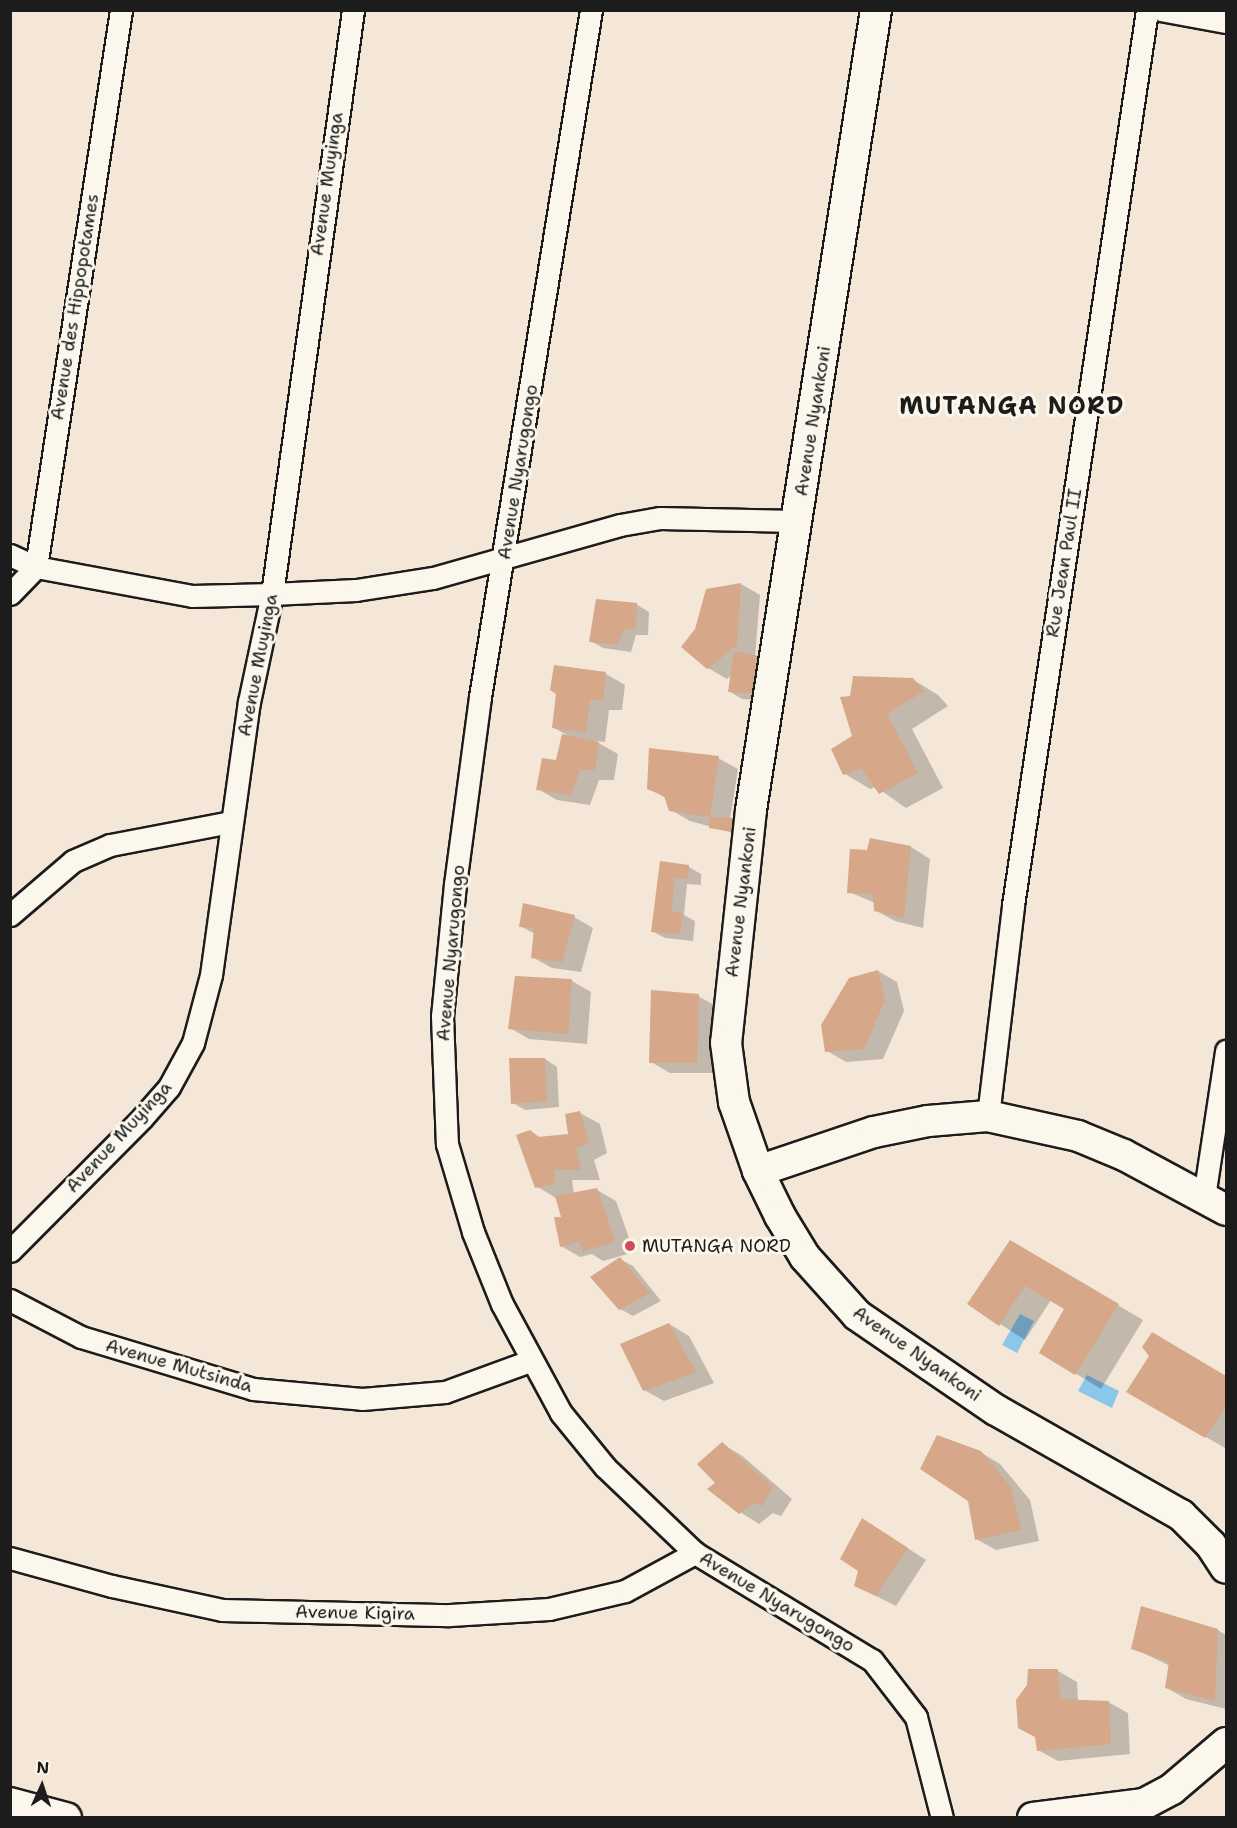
<!DOCTYPE html>
<style>
body{margin:0}
#map{position:relative;width:1237px;height:1828px;overflow:hidden;background:#f4e7d8;font-family:"Shantell Sans",sans-serif}
div>[style]{position:absolute}
.water>*{inset:0;background:#8bc6eb}
.shadow>*{inset:0;background:#0003}
.building>*{inset:0;background:#d6a789}
.roads{filter:drop-shadow(2px 0 #1c1c1c) drop-shadow(-2px 0 #1c1c1c) drop-shadow(0 2px #1c1c1c) drop-shadow(0 -2px #1c1c1c)}
.street>*{height:21px;margin:-10.5px;padding:0 10.5px;transform-origin:10.5px;border-radius:10.5px;background:#fbf7ec}
.secondary>*{height:30px;margin:-15px;padding:0 15px;transform-origin:15px;border-radius:15px;background:#fbf7ec}
.dots>*{width:16px;height:16px;translate:-50% -50%;box-sizing:border-box;border:3px solid #fbf7ec;border-radius:50%}
span{translate:-50% -50%;white-space:nowrap;text-align:center;line-height:1.15;-webkit-text-stroke:6px #fbf7ec;paint-order:stroke}
.street-label{font-size:18px;color:#1c1c1c}
.poi-label{font-size:18px;color:#1c1c1c}
.left{translate:0 -50%;text-align:left}
.district-label{font-size:24px;color:#1c1c1c;font-weight:700;letter-spacing:1.5px}
.frame{position:absolute;inset:0;border:12px solid #1c1c1c;pointer-events:none}
.north{position:absolute;left:12px;top:1756px;width:60px;height:60px;-webkit-text-stroke:4px #fbf7ec;paint-order:stroke;rotate:3deg;font-size:16px;font-weight:700;line-height:24px;text-align:center;color:#1c1c1c}
.north::after{content:'';display:block;margin:auto;width:21px;height:27px;background:#1c1c1c;clip-path:polygon(50% 0,100% 100%,50% 72%,0 100%)}
</style>
<div id="map">
<div class="water">
<i style="clip-path:polygon(1020px 1314px,1034px 1321px,1017px 1353px,1002px 1345px)"></i>
<i style="clip-path:polygon(1087px 1375px,1119px 1391px,1112px 1408px,1078px 1391px)"></i>
</div>
<div class="shadow">
<i style="clip-path:polygon(741px 584px,760px 595px,755px 657px,776px 701px,742px 699px,729px 691px,732px 675px,727px 679px,708px 668px)"></i>
<i style="clip-path:polygon(636px 604px,649px 612px,648px 635px,636px 635px,631px 652px,603px 648px,591px 641px)"></i>
<i style="clip-path:polygon(555px 667px,606px 674px,625px 685px,622px 710px,609px 710px,605px 742px,595px 741px,618px 754px,614px 780px,599px 780px,590px 805px,557px 800px,538px 789px,557px 762px,569px 736px,554px 728px,558px 693px)"></i>
<i style="clip-path:polygon(912px 679px,938px 695px,948px 706px,912px 729px,943px 788px,906px 808px,876px 787px,870px 789px,845px 774px,854px 736px)"></i>
<i style="clip-path:polygon(718px 758px,738px 769px,730px 819px,740px 823px,737px 834px,690px 821px,671px 810px,667px 799px,649px 788px)"></i>
<i style="clip-path:polygon(871px 840px,911px 847px,930px 859px,923px 928px,895px 921px,875px 910px,875px 903px,849px 892px)"></i>
<i style="clip-path:polygon(661px 862px,689px 867px,701px 874px,701px 885px,687px 884px,684px 915px,695px 921px,693px 941px,665px 938px,652px 931px)"></i>
<i style="clip-path:polygon(574px 917px,593px 928px,581px 972px,552px 968px,532px 957px,535px 934px,520px 926px)"></i>
<i style="clip-path:polygon(878px 971px,897px 982px,904px 1011px,883px 1059px,846px 1062px,827px 1051px)"></i>
<i style="clip-path:polygon(572px 981px,591px 992px,587px 1044px,529px 1039px,510px 1028px)"></i>
<i style="clip-path:polygon(698px 996px,718px 1007px,716px 1073px,670px 1073px,651px 1062px)"></i>
<i style="clip-path:polygon(545px 1059px,557px 1067px,559px 1107px,525px 1110px,513px 1103px)"></i>
<i style="clip-path:polygon(580px 1113px,600px 1124px,607px 1153px,594px 1160px,600px 1180px,572px 1180px,574px 1194px,597px 1190px,616px 1201px,634px 1252px,603px 1261px,592px 1254px,580px 1257px,561px 1246px,563px 1219px,556px 1198px,536px 1186px,530px 1131px,541px 1138px,570px 1136px)"></i>
<i style="clip-path:polygon(1011px 1242px,1143px 1320px,1101px 1389px,1041px 1352px,1066px 1309px,1051px 1300px,1025px 1340px,969px 1304px)"></i>
<i style="clip-path:polygon(620px 1259px,633px 1266px,661px 1301px,633px 1316px,620px 1309px)"></i>
<i style="clip-path:polygon(669px 1324px,689px 1336px,714px 1383px,664px 1401px,644px 1390px)"></i>
<i style="clip-path:polygon(1153px 1334px,1226px 1377px,1225px 1448px,1128px 1392px,1151px 1356px)"></i>
<i style="clip-path:polygon(722px 1444px,741px 1455px,792px 1499px,781px 1516px,773px 1513px,759px 1524px,740px 1512px,717px 1483px)"></i>
<i style="clip-path:polygon(980px 1452px,1000px 1464px,1030px 1500px,1039px 1541px,996px 1550px,976px 1539px)"></i>
<i style="clip-path:polygon(881px 1531px,926px 1560px,896px 1606px,856px 1586px)"></i>
<i style="clip-path:polygon(1218px 1630px,1226px 1635px,1226px 1709px,1186px 1699px,1167px 1688px,1170px 1666px,1133px 1648px)"></i>
<i style="clip-path:polygon(1058px 1671px,1077px 1682px,1078px 1701px,1108px 1702px,1128px 1713px,1130px 1754px,1058px 1761px,1038px 1750px)"></i>
</div>
<div class="building">
<i style="clip-path:polygon(741px 583px,737px 645px,707px 669px,681px 647px,695px 629px,706px 589px)"></i>
<i style="clip-path:polygon(596px 599px,637px 603px,636px 629px,624px 629px,618px 645px,589px 642px)"></i>
<i style="clip-path:polygon(734px 651px,769px 658px,763px 694px,728px 692px)"></i>
<i style="clip-path:polygon(554px 665px,606px 672px,603px 700px,590px 700px,586px 732px,552px 728px,556px 694px,550px 690px)"></i>
<i style="clip-path:polygon(853px 676px,913px 678px,924px 691px,887px 714px,918px 773px,879px 794px,861px 768px,843px 775px,831px 749px,852px 736px,840px 697px,850px 696px)"></i>
<i style="clip-path:polygon(562px 734px,599px 742px,595px 770px,580px 770px,571px 795px,536px 790px,542px 758px,556px 760px)"></i>
<i style="clip-path:polygon(649px 748px,719px 756px,710px 817px,669px 811px,664px 796px,647px 789px)"></i>
<i style="clip-path:polygon(710px 817px,734px 818px,732px 832px,709px 828px)"></i>
<i style="clip-path:polygon(870px 838px,911px 846px,904px 918px,874px 911px,873px 894px,847px 893px,850px 849px,867px 850px)"></i>
<i style="clip-path:polygon(660px 861px,689px 865px,688px 879px,674px 878px,672px 911px,683px 913px,680px 934px,651px 932px)"></i>
<i style="clip-path:polygon(523px 903px,575px 915px,562px 962px,531px 958px,534px 928px,519px 927px)"></i>
<i style="clip-path:polygon(878px 970px,885px 1000px,864px 1049px,825px 1052px,821px 1025px,849px 978px)"></i>
<i style="clip-path:polygon(515px 976px,572px 979px,568px 1034px,508px 1029px)"></i>
<i style="clip-path:polygon(651px 990px,699px 994px,697px 1063px,649px 1063px)"></i>
<i style="clip-path:polygon(509px 1058px,545px 1058px,547px 1101px,511px 1104px)"></i>
<i style="clip-path:polygon(580px 1111px,589px 1142px,576px 1149px,581px 1170px,554px 1170px,555px 1184px,535px 1188px,516px 1135px,530px 1130px,538px 1137px,568px 1134px,565px 1114px)"></i>
<i style="clip-path:polygon(597px 1188px,615px 1242px,583px 1251px,579px 1242px,560px 1247px,554px 1217px,561px 1217px,555px 1196px)"></i>
<i style="clip-path:polygon(1010px 1240px,1119px 1304px,1075px 1375px,1039px 1353px,1064px 1309px,1025px 1286px,999px 1326px,967px 1304px)"></i>
<i style="clip-path:polygon(620px 1257px,650px 1293px,619px 1310px,590px 1277px)"></i>
<i style="clip-path:polygon(669px 1323px,696px 1372px,643px 1391px,620px 1344px)"></i>
<i style="clip-path:polygon(1152px 1332px,1226px 1376px,1226px 1406px,1205px 1438px,1126px 1392px,1149px 1356px,1142px 1347px)"></i>
<i style="clip-path:polygon(937px 1435px,981px 1451px,1011px 1487px,1021px 1530px,975px 1540px,968px 1501px,920px 1469px)"></i>
<i style="clip-path:polygon(722px 1442px,773px 1487px,762px 1506px,753px 1503px,739px 1514px,707px 1489px,715px 1483px,697px 1464px)"></i>
<i style="clip-path:polygon(862px 1518px,908px 1548px,876px 1596px,854px 1586px,858px 1571px,840px 1559px)"></i>
<i style="clip-path:polygon(1141px 1606px,1218px 1629px,1215px 1701px,1165px 1688px,1169px 1662px,1131px 1649px)"></i>
<i style="clip-path:polygon(1028px 1669px,1058px 1669px,1060px 1699px,1109px 1701px,1111px 1744px,1037px 1751px,1035px 1737px,1018px 1728px,1016px 1700px,1027px 1685px)"></i>
</div>
<div class="roads">
<div class="street">
<i style="left:591px;top:10px;width:696px;rotate:99.18deg"></i>
<i style="left:480px;top:697px;width:189px;rotate:97.6deg"></i>
<i style="left:455px;top:884px;width:133px;rotate:95.6deg"></i>
<i style="left:442px;top:1016px;width:128px;rotate:87.8deg"></i>
<i style="left:447px;top:1144px;width:92px;rotate:73.5deg"></i>
<i style="left:473px;top:1232px;width:78px;rotate:68.1deg"></i>
<i style="left:502px;top:1304px;width:124px;rotate:61.6deg"></i>
<i style="left:561px;top:1413px;width:70px;rotate:50.8deg"></i>
<i style="left:605px;top:1467px;width:124px;rotate:43.7deg"></i>
<i style="left:695px;top:1553px;width:207px;rotate:31.2deg"></i>
<i style="left:872px;top:1660px;width:72px;rotate:52.3deg"></i>
<i style="left:916px;top:1717px;width:104px;rotate:75.6deg"></i>
<i style="left:1161px;top:10px;width:66px;rotate:10.5deg"></i>
<i style="left:10px;top:555px;width:29px;rotate:25deg"></i>
<i style="left:36px;top:567px;width:159px;rotate:10.5deg"></i>
<i style="left:192px;top:596px;width:80px;rotate:-1.4deg"></i>
<i style="left:272px;top:594px;width:84px;rotate:-2.7deg"></i>
<i style="left:356px;top:590px;width:78px;rotate:-8.9deg"></i>
<i style="left:433px;top:578px;width:194px;rotate:-15.8deg"></i>
<i style="left:620px;top:525px;width:41px;rotate:-9.9deg"></i>
<i style="left:660px;top:518px;width:136px;rotate:1.3deg"></i>
<i style="left:10px;top:594px;width:37px;rotate:-46deg"></i>
<i style="left:36px;top:567px;width:563px;rotate:-81.32deg"></i>
<i style="left:10px;top:915px;width:83px;rotate:-40.6deg"></i>
<i style="left:73px;top:861px;width:40px;rotate:-23.4deg"></i>
<i style="left:110px;top:845px;width:123px;rotate:-10.8deg"></i>
<i style="left:988px;top:1116px;width:212px;rotate:-83.2deg"></i>
<i style="left:1013px;top:905px;width:905px;rotate:-81.48deg"></i>
<i style="left:1204px;top:1197px;width:148px;rotate:-81.4deg"></i>
<i style="left:10px;top:1251px;width:187px;rotate:-45.2deg"></i>
<i style="left:142px;top:1118px;width:41px;rotate:-48.9deg"></i>
<i style="left:169px;top:1087px;width:50px;rotate:-61.4deg"></i>
<i style="left:193px;top:1043px;width:70px;rotate:-75.2deg"></i>
<i style="left:211px;top:975px;width:276px;rotate:-82.1deg"></i>
<i style="left:249px;top:702px;width:110px;rotate:-78deg"></i>
<i style="left:272px;top:594px;width:590px;rotate:-82.1deg"></i>
<i style="left:10px;top:1300px;width:80px;rotate:27.5deg"></i>
<i style="left:81px;top:1337px;width:180px;rotate:16.8deg"></i>
<i style="left:253px;top:1389px;width:109px;rotate:5.2deg"></i>
<i style="left:362px;top:1399px;width:83px;rotate:-4.8deg"></i>
<i style="left:445px;top:1392px;width:90px;rotate:-20deg"></i>
<i style="left:10px;top:1558px;width:106px;rotate:15.4deg"></i>
<i style="left:112px;top:1586px;width:113px;rotate:12.3deg"></i>
<i style="left:222px;top:1610px;width:228px;rotate:1.3deg"></i>
<i style="left:450px;top:1615px;width:99px;rotate:-3.5deg"></i>
<i style="left:549px;top:1609px;width:78px;rotate:-13.3deg"></i>
<i style="left:625px;top:1591px;width:80px;rotate:-28.5deg"></i>
</div>
<div class="secondary">
<i style="left:876px;top:10px;width:810px;rotate:98.88deg"></i>
<i style="left:751px;top:810px;width:234px;rotate:96.1deg"></i>
<i style="left:726px;top:1043px;width:60px;rotate:82.3deg"></i>
<i style="left:734px;top:1102px;width:73px;rotate:70.8deg"></i>
<i style="left:758px;top:1171px;width:50px;rotate:63.9deg"></i>
<i style="left:780px;top:1216px;width:48px;rotate:58.6deg"></i>
<i style="left:805px;top:1257px;width:78px;rotate:48.1deg"></i>
<i style="left:857px;top:1315px;width:168px;rotate:34.4deg"></i>
<i style="left:996px;top:1410px;width:213px;rotate:29.6deg"></i>
<i style="left:1181px;top:1515px;width:42px;rotate:45deg"></i>
<i style="left:1211px;top:1545px;width:27px;rotate:57deg"></i>
<i style="left:758px;top:1171px;width:122px;rotate:-18.6deg"></i>
<i style="left:874px;top:1132px;width:55px;rotate:-11.5deg"></i>
<i style="left:928px;top:1121px;width:60px;rotate:-4.8deg"></i>
<i style="left:988px;top:1116px;width:92px;rotate:12.5deg"></i>
<i style="left:1078px;top:1136px;width:50px;rotate:22.4deg"></i>
<i style="left:1124px;top:1155px;width:116px;rotate:28.3deg"></i>
<i style="left:10px;top:1803px;width:58px;rotate:15deg"></i>
<i style="left:1033px;top:1818px;width:112px;rotate:-7.2deg"></i>
<i style="left:1144px;top:1804px;width:32px;rotate:-28deg"></i>
<i style="left:1172px;top:1789px;width:71px;rotate:-40.4deg"></i>
</div>
</div>
<div class="dots">
<i style="left:630px;top:1246px;background:#d1495b"></i>
</div>
<div class="street-label">
<span style="left:327px;top:184px;rotate:-82deg">Avenue Muyinga</span>
<span style="left:75px;top:307px;rotate:-81deg">Avenue des Hippopotames</span>
<span style="left:813px;top:421px;rotate:-81deg">Avenue Nyankoni</span>
<span style="left:518px;top:472px;rotate:-81deg">Avenue Nyarugongo</span>
<span style="left:1064px;top:563px;rotate:-81deg">Rue Jean Paul II</span>
<span style="left:258px;top:665px;rotate:-79deg">Avenue Muyinga</span>
<span style="left:741px;top:902px;rotate:-83deg">Avenue Nyankoni</span>
<span style="left:451px;top:953px;rotate:-85deg">Avenue Nyarugongo</span>
<span style="left:119px;top:1137px;rotate:-47deg">Avenue Muyinga</span>
<span style="left:917px;top:1354px;rotate:35deg">Avenue Nyankoni</span>
<span style="left:179px;top:1366px;rotate:16deg">Avenue Mutsinda</span>
<span style="left:777px;top:1602px;rotate:31deg">Avenue Nyarugongo</span>
<span style="left:355px;top:1613px;rotate:1deg">Avenue Kigira</span>
</div>
<div class="poi-label">
<span class="left" style="left:642px;top:1246px">MUTANGA NORD</span>
</div>
<div class="district-label">
<span style="left:1012px;top:407px">MUTANGA NORD</span>
</div>
<div class="frame"></div>
<div class="north">N</div>
</div>
